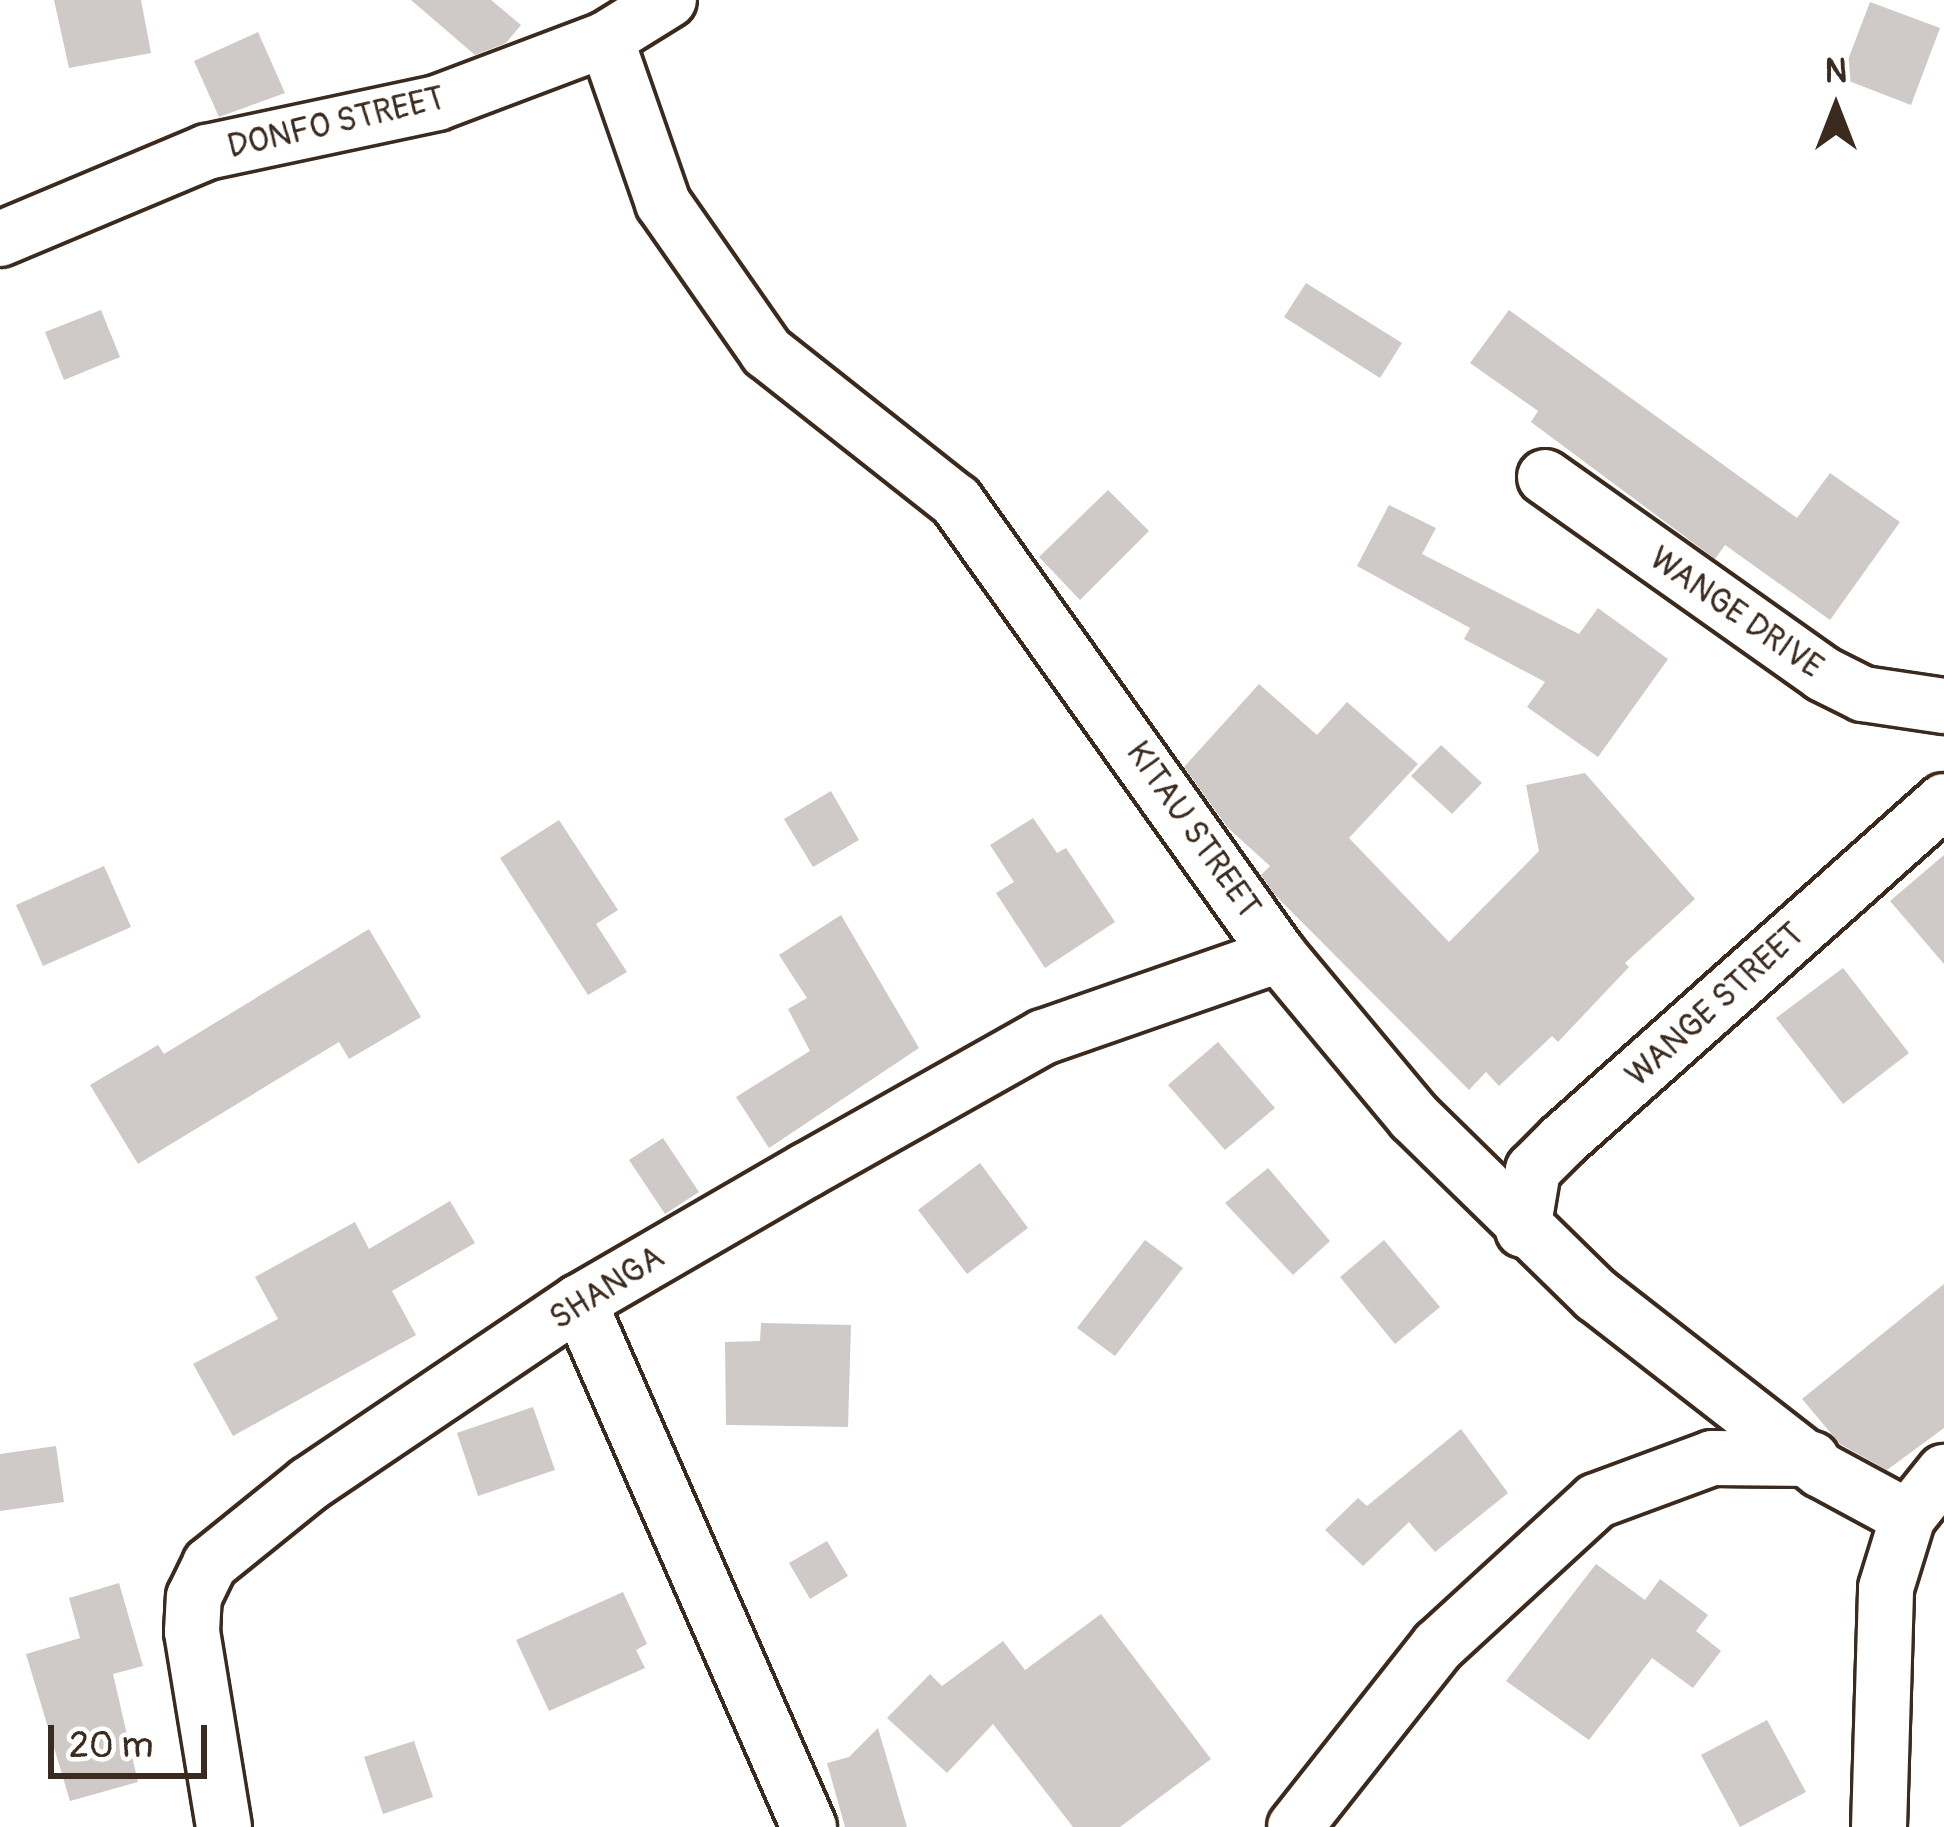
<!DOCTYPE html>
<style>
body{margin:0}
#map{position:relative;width:1944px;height:1827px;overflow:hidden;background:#fff;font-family:Pangolin,sans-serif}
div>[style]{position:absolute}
.building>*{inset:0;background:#cfcac7}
.roads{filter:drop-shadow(3px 0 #3b2a1e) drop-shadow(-3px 0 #3b2a1e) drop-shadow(0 3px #3b2a1e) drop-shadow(0 -3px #3b2a1e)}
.minor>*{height:54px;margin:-27px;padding:0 27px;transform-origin:27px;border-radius:27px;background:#fff}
span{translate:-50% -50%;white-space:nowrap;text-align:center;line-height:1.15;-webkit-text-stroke:12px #fff;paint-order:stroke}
.street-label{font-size:33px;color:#3b2a1e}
.north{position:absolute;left:1776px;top:48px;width:120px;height:120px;-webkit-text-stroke:9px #fff;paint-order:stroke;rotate:0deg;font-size:33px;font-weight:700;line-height:48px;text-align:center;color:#3b2a1e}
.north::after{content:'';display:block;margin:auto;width:42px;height:54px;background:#3b2a1e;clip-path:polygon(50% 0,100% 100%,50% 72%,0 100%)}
.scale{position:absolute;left:48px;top:1725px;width:159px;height:54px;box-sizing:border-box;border:6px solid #3b2a1e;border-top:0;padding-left:15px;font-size:36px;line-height:42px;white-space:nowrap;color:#3b2a1e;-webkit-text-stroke:9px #fff;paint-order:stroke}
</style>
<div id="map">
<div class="building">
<i style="clip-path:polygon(54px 0,141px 0,151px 53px,69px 68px)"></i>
<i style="clip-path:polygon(411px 0,491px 0,521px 25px,506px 43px,475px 55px)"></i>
<i style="clip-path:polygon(1870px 2px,1940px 28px,1911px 105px,1841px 78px)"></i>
<i style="clip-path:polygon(258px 32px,285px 93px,219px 117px,194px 61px)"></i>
<i style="clip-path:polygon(1306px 283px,1402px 343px,1380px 378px,1284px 317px)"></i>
<i style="clip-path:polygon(101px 310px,120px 357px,64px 380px,45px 332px)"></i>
<i style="clip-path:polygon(1509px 310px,1797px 518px,1830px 473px,1900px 522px,1830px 620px,1725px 545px,1715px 559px,1531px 422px,1538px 411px,1470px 363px)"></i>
<i style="clip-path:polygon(1108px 490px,1149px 531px,1080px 600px,1039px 557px)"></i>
<i style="clip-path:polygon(1389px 505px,1436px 528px,1422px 554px,1579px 634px,1598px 608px,1668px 659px,1598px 757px,1527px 707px,1545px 682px,1464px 639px,1470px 628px,1357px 566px)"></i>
<i style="clip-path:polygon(1259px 684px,1317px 735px,1347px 702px,1418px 764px,1349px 838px,1449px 942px,1539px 851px,1526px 785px,1585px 773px,1695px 899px,1625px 963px,1629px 967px,1558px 1042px,1552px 1036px,1499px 1086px,1486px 1072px,1469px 1090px,1274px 894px,1261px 875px,1270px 866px,1228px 828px,1184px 767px)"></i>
<i style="clip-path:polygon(1441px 745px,1482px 783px,1452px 814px,1411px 776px)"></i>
<i style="clip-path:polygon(831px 791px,859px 840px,813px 867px,784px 819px)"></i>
<i style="clip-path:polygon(1033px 818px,1057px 853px,1066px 848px,1115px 922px,1045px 968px,996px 893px,1014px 882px,990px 845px)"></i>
<i style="clip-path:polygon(559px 820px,618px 910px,596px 924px,627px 972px,588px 995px,500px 858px)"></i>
<i style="clip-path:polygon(1944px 855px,1944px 964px,1890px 901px)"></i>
<i style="clip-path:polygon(104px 866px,131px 927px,43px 966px,16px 905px)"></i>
<i style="clip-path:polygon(841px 915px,919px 1048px,769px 1148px,736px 1097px,810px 1051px,788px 1009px,807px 998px,779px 955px)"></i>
<i style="clip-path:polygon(369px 929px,421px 1017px,349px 1059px,339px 1042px,138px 1164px,90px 1085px,158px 1045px,164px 1054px)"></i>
<i style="clip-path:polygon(1843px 968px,1909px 1053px,1843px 1104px,1776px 1018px)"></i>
<i style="clip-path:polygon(1218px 1042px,1275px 1108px,1225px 1150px,1168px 1085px)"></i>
<i style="clip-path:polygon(663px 1138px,699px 1192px,665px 1214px,629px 1160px)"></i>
<i style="clip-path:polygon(980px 1163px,1028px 1228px,967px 1274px,918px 1210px)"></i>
<i style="clip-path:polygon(1268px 1168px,1330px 1241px,1293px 1275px,1225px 1203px)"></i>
<i style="clip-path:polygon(450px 1201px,475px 1243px,392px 1291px,416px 1335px,233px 1436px,193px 1364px,278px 1319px,255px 1277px,355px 1222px,369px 1249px)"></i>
<i style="clip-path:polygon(1145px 1240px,1183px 1268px,1115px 1356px,1077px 1328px)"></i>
<i style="clip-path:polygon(1384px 1240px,1440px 1307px,1395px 1344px,1340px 1277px)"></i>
<i style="clip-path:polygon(1944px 1284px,1944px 1428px,1887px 1470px,1840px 1444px,1802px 1399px)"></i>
<i style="clip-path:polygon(761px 1323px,851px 1325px,848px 1427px,726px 1425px,725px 1342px,760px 1341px)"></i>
<i style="clip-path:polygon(533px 1407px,555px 1470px,478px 1496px,457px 1433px)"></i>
<i style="clip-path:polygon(1461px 1429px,1508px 1493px,1435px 1552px,1409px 1522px,1363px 1566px,1325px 1530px,1358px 1498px,1367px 1506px)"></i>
<i style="clip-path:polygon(56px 1446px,64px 1502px,0 1511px,0 1454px)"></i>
<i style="clip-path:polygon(827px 1541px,848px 1576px,810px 1599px,789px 1563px)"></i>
<i style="clip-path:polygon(1596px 1564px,1645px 1600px,1660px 1579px,1708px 1615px,1696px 1631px,1721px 1651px,1693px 1688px,1652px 1658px,1589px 1740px,1506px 1681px)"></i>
<i style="clip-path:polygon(119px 1583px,143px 1666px,113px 1674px,138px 1782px,70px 1801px,26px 1654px,80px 1638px,69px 1598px)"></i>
<i style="clip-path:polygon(623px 1592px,647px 1644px,636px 1650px,645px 1668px,549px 1711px,516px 1640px)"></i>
<i style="clip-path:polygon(1101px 1614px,1211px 1759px,1120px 1827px,1073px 1827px,993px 1724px,947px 1773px,887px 1718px,930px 1674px,942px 1686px,1003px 1641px,1025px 1670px)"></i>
<i style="clip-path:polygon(1767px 1720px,1806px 1792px,1740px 1827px,1701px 1755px)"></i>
<i style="clip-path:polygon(878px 1728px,907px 1827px,845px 1827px,827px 1763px,849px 1757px)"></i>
<i style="clip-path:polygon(414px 1741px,433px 1797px,383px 1814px,364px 1757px)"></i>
</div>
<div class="roads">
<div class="minor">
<i style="left:606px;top:39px;width:174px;rotate:70.8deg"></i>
<i style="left:663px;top:203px;width:182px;rotate:55.1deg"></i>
<i style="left:767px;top:352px;width:241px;rotate:38.3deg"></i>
<i style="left:956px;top:501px;width:557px;rotate:54.57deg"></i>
<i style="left:1279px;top:955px;width:211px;rotate:50.2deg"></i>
<i style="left:1414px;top:1117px;width:255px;rotate:44.4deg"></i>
<i style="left:1596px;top:1295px;width:285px;rotate:37.9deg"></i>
<i style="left:1821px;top:1470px;width:99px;rotate:28.4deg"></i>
<i style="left:0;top:239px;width:225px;rotate:-22.8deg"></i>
<i style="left:207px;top:152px;width:235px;rotate:-12deg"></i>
<i style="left:437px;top:103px;width:181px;rotate:-20.7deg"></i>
<i style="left:606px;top:39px;width:74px;rotate:-31.8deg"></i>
<i style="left:1545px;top:477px;width:341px;rotate:35.3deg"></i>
<i style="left:1823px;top:674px;width:45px;rotate:26.6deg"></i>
<i style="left:1863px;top:694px;width:82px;rotate:8.4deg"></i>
<i style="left:1523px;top:1230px;width:61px;rotate:-80.5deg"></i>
<i style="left:1533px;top:1170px;width:42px;rotate:-45deg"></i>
<i style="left:1563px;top:1140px;width:510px;rotate:-41.66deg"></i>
<i style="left:579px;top:1302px;width:573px;rotate:66.34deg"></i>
<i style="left:224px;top:1827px;width:198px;rotate:-99.3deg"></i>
<i style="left:192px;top:1632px;width:35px;rotate:-87deg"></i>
<i style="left:194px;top:1597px;width:37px;rotate:-64deg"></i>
<i style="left:210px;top:1564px;width:127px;rotate:-38.9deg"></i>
<i style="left:309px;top:1484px;width:326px;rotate:-34deg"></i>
<i style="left:579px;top:1302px;width:263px;rotate:-30.1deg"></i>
<i style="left:807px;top:1170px;width:271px;rotate:-29.4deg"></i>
<i style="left:1043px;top:1037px;width:250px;rotate:-19.2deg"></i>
<i style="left:1295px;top:1827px;width:231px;rotate:-51.7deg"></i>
<i style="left:1438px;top:1646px;width:214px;rotate:-42.5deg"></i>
<i style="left:1596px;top:1501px;width:124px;rotate:-20.3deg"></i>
<i style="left:1712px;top:1458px;width:100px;rotate:0.6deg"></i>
<i style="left:1879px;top:1827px;width:239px;rotate:-88.3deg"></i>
<i style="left:1886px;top:1588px;width:74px;rotate:-72.8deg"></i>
<i style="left:1908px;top:1517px;width:58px;rotate:-51.3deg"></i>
</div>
</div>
<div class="street-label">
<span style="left:336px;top:123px;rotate:-13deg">DONFO STREET</span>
<span style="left:1736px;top:613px;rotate:35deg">WANGE DRIVE</span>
<span style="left:1193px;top:830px;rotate:55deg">KITAU STREET</span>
<span style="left:1715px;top:1005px;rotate:-42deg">WANGE STREET</span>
<span style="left:607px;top:1288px;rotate:-32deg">SHANGA</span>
</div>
<div class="north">N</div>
<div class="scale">20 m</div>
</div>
